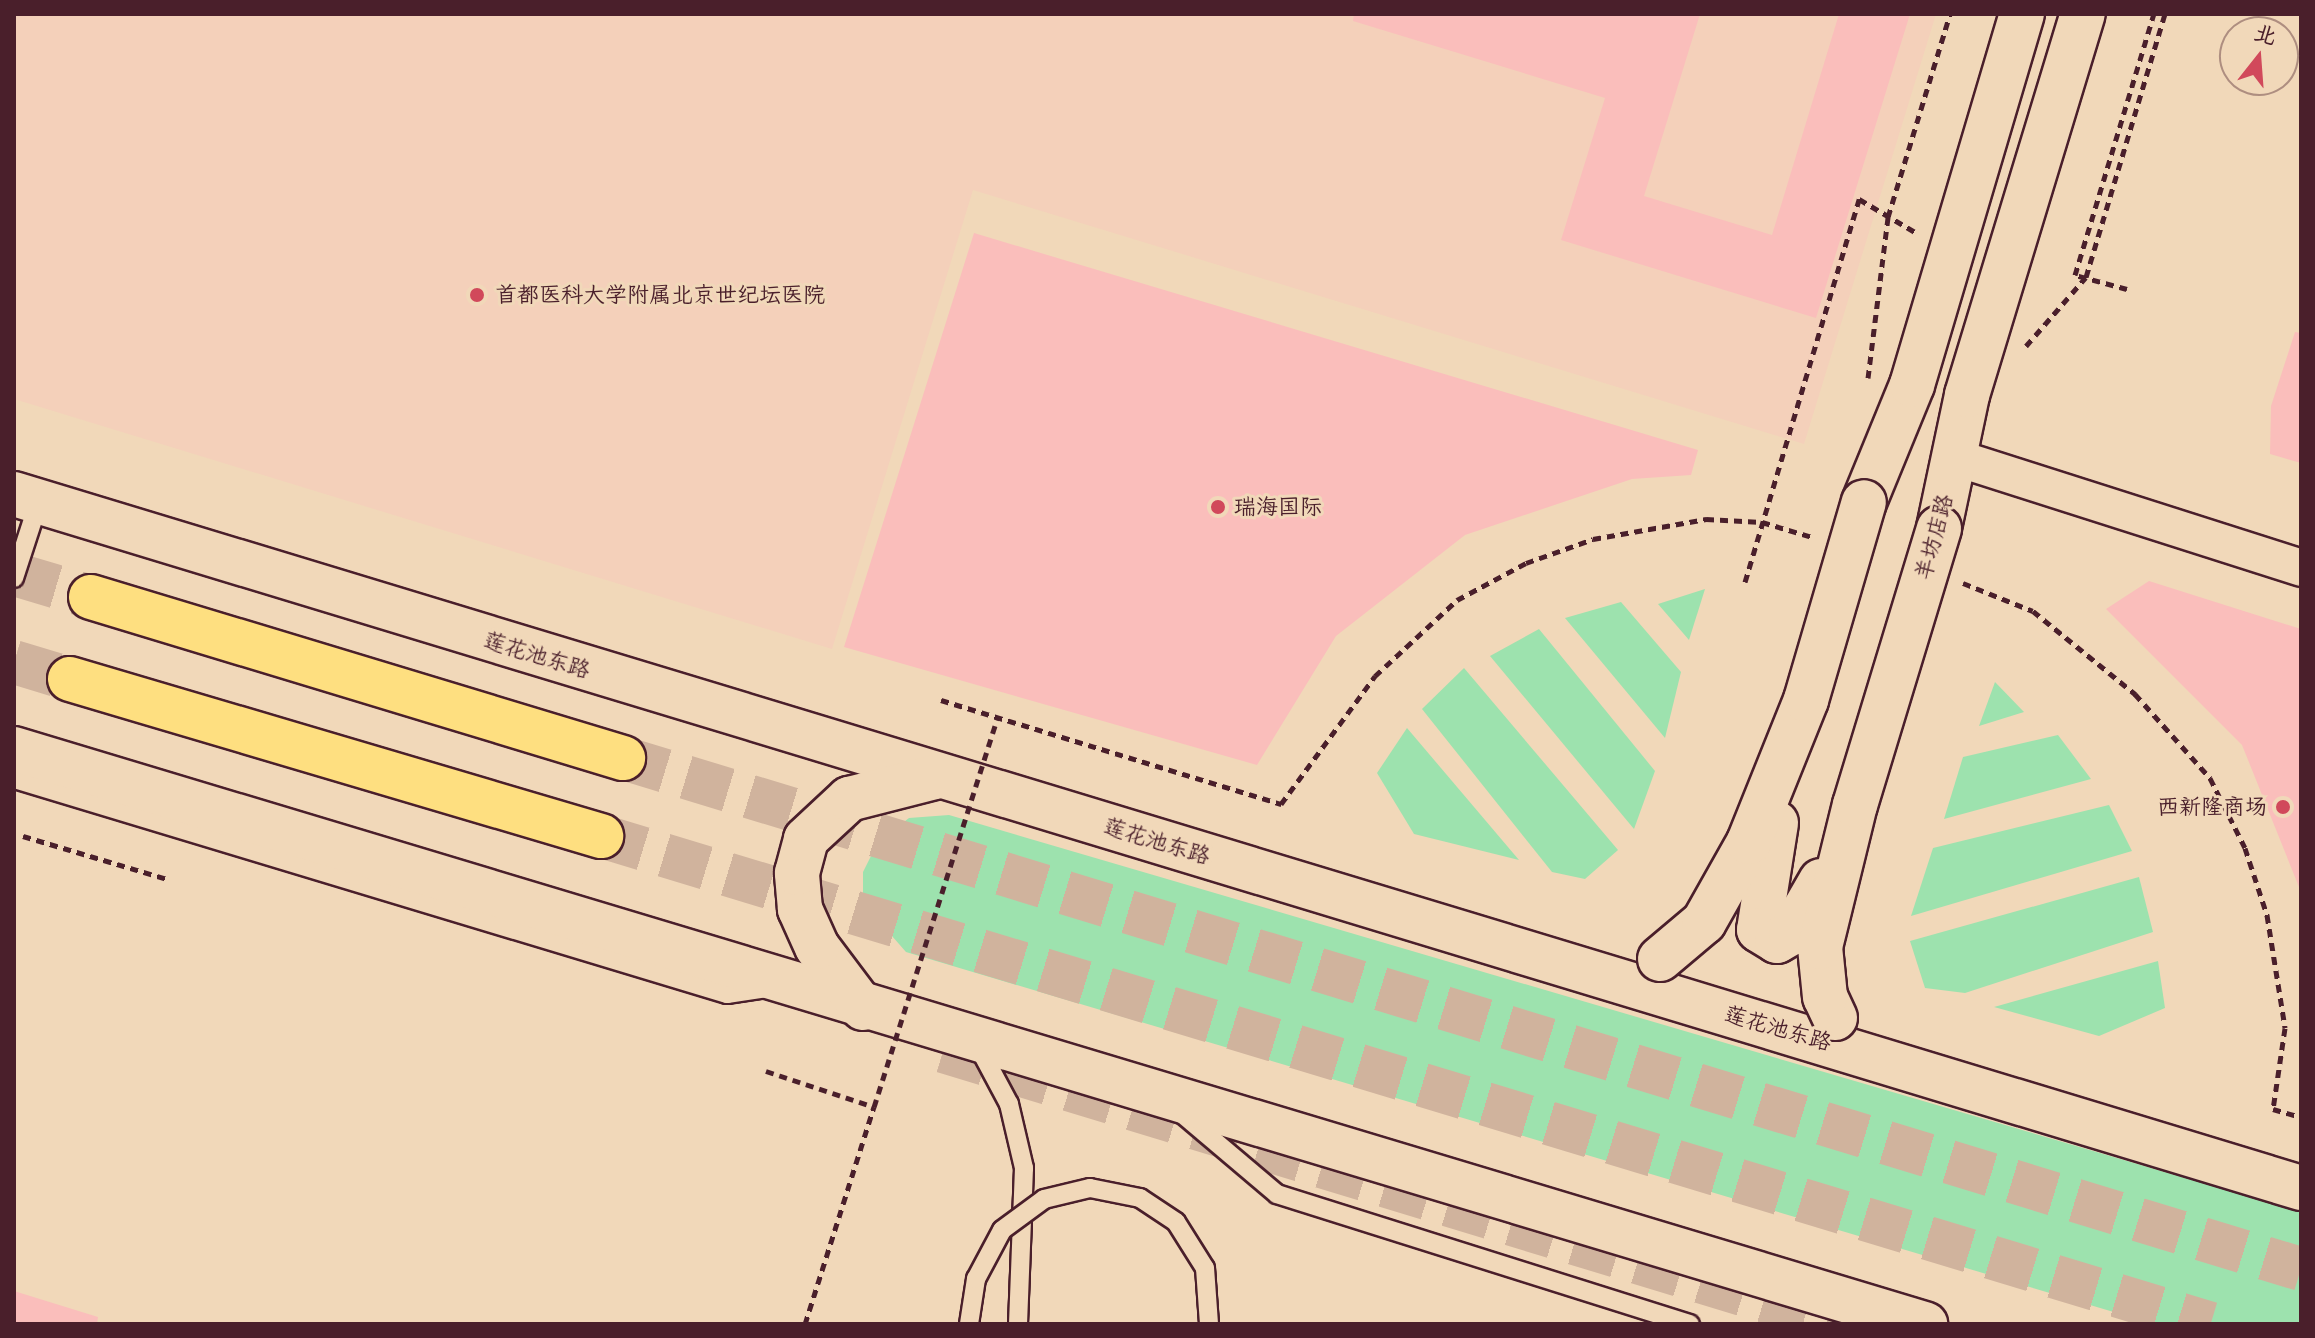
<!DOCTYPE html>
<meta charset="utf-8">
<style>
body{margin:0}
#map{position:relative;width:2315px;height:1338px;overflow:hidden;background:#f1d8b9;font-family:Sriracha,"LXGW WenKai TC",sans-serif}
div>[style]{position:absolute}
.built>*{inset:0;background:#f4d0ba}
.green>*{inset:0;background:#9de2ae}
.building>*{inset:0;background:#fabebb}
.secondary-tunnel>*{height:44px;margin-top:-22px;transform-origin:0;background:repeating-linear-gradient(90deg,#d0b39d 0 44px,transparent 0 66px)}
.highway-tunnel>*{height:44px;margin-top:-22px;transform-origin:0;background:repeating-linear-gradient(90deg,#d0b39d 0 44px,transparent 0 66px)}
.path>*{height:5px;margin-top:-2.5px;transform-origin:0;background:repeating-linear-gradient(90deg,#4a1f2b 0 8px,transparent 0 14px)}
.roads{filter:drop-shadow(2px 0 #4a1f2b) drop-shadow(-2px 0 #4a1f2b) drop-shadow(0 2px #4a1f2b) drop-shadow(0 -2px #4a1f2b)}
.lane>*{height:18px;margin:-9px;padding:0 9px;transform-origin:9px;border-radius:9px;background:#f1d8b9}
.street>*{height:36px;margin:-18px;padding:0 18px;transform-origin:18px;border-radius:18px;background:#f1d8b9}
.secondary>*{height:44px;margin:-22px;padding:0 22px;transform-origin:22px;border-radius:22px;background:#f1d8b9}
.highway>*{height:44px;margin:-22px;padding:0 22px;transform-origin:22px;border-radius:22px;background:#fedf80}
.path-bridge>*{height:5px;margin-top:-2.5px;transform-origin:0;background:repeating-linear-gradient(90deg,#4a1f2b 0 8px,transparent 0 14px)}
.bridges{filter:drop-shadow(2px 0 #4a1f2b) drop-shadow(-2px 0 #4a1f2b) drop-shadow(0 2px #4a1f2b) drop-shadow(0 -2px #4a1f2b)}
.lane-bridge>*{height:18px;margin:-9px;padding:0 9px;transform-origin:9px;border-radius:9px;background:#f1d8b9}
.secondary-bridge>*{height:44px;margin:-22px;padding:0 22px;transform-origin:22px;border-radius:22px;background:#f1d8b9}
.dots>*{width:22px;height:22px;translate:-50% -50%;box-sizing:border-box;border:4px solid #f1d8b9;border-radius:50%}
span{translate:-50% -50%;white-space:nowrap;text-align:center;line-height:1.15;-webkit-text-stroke:6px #f1d8b9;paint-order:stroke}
.poi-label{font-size:22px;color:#4a1f2b}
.left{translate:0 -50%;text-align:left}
.right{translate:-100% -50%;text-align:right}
.street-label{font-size:22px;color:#4a1f2b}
.frame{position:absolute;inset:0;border:16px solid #4a1f2b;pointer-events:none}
.north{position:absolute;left:2219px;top:16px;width:80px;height:80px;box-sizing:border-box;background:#f1d8b9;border:2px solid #ae8e80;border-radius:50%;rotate:17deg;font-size:22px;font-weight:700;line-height:32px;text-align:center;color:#4a1f2b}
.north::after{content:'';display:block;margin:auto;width:28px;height:36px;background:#d1495b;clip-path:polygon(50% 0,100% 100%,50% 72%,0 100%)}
</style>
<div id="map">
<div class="built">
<i style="clip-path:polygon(14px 14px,1936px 14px,1804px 444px,973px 190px,832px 649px,14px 399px)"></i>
</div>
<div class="green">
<i style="clip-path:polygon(1705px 589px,1689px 640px,1658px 604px)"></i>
<i style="clip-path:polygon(1621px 602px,1681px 672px,1665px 738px,1565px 618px)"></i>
<i style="clip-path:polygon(1539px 629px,1655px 771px,1634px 829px,1490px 656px)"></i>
<i style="clip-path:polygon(1464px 668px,1618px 850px,1585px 879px,1552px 872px,1422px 709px)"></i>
<i style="clip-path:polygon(1995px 682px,2024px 712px,1979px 726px)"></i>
<i style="clip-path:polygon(1407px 728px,1519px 860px,1414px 834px,1377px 773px)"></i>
<i style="clip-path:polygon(2058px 735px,2091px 779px,1944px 819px,1963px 757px)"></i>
<i style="clip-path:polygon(2109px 805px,2132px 851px,1911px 916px,1933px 848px)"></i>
<i style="clip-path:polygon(949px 815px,2301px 1212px,2301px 1324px,2154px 1324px,906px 952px,863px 903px,863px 872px,878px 842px,909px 818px)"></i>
<i style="clip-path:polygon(2139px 877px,2153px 932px,1965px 993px,1925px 988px,1910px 941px)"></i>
<i style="clip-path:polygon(2158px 961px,2165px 1008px,2099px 1036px,1994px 1007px)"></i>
</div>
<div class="building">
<i style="clip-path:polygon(1354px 14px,1700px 14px,1644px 196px,1772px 235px,1839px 14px,1910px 14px,1816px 318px,1561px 240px,1605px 98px,1353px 21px)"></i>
<i style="clip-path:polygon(974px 233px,1698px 450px,1691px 475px,1632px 479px,1465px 535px,1336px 636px,1257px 765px,844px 647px)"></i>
<i style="clip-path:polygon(2295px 332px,2301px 333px,2301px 463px,2270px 454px,2271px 406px)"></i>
<i style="clip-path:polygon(2149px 581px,2301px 629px,2301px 892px,2242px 745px,2106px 609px)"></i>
<i style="clip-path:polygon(14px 1291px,98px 1317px,97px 1324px,14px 1324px)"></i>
</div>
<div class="secondary-tunnel">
<i style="left:943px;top:1051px;width:939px;rotate:16.91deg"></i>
</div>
<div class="highway-tunnel">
<i style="left:14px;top:574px;width:80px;rotate:16.6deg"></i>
<i style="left:14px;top:662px;width:59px;rotate:16.9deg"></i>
<i style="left:623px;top:758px;width:1754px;rotate:16.94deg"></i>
<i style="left:601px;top:836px;width:1682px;rotate:16.86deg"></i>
</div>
<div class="path">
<i style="left:2127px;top:289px;width:54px;rotate:-164.9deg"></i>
<i style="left:2075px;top:275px;width:273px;rotate:-73.2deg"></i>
<i style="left:2026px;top:346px;width:91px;rotate:-49deg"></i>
<i style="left:2086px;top:277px;width:275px;rotate:-73.3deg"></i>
<i style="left:1868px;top:378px;width:162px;rotate:-82.9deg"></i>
<i style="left:1888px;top:217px;width:212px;rotate:-73deg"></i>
<i style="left:1745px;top:582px;width:400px;rotate:-73.4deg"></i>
<i style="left:1859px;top:199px;width:65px;rotate:30.5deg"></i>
<i style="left:1963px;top:583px;width:75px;rotate:21.8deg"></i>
<i style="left:2033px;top:611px;width:132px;rotate:39.1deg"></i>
<i style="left:2135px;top:694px;width:113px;rotate:48.2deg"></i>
<i style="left:2210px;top:778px;width:78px;rotate:63.4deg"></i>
<i style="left:2245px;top:848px;width:71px;rotate:71.8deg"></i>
<i style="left:2267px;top:915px;width:114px;rotate:80.9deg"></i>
<i style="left:2285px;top:1028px;width:82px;rotate:98.4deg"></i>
<i style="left:2273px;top:1109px;width:29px;rotate:16deg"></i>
<i style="left:941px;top:700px;width:356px;rotate:17deg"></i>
<i style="left:1281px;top:804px;width:159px;rotate:-53.7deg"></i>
<i style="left:1375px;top:676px;width:112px;rotate:-42.8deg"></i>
<i style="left:1457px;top:600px;width:78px;rotate:-28.2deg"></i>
<i style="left:1526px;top:563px;width:71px;rotate:-19.7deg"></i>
<i style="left:1593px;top:539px;width:115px;rotate:-10deg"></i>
<i style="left:1706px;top:519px;width:56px;rotate:3.1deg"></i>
<i style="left:1762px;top:522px;width:52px;rotate:16.7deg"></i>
<i style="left:23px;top:836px;width:150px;rotate:16.6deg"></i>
<i style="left:805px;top:1324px;width:228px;rotate:-72.4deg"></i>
</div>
<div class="roads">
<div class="lane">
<i style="left:14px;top:578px;width:81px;rotate:-72deg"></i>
<i style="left:14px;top:779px;width:745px;rotate:16.78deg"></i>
<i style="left:727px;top:994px;width:40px;rotate:-8.5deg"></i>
<i style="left:977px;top:1044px;width:68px;rotate:61.9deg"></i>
<i style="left:1009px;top:1104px;width:66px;rotate:76.8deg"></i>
<i style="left:1024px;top:1168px;width:156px;rotate:92.2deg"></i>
<i style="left:1180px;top:1112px;width:127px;rotate:40.2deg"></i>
<i style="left:1277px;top:1194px;width:433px;rotate:17.5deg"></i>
</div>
<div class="street">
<i style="left:1954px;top:457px;width:364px;rotate:17.7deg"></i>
</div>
<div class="secondary">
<i style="left:14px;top:494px;width:2390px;rotate:16.88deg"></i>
<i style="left:1864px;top:502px;width:126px;rotate:-67.7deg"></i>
<i style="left:1912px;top:385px;width:387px;rotate:-73.5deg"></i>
<i style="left:1939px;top:528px;width:136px;rotate:-78.1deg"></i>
<i style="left:1967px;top:395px;width:398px;rotate:-73.1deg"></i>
<i style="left:14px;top:749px;width:1996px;rotate:16.75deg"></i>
<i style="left:863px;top:1008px;width:76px;rotate:-127deg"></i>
<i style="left:817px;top:947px;width:42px;rotate:-114.1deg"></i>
<i style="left:800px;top:909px;width:36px;rotate:-95deg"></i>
<i style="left:797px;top:873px;width:35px;rotate:-75deg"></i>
<i style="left:806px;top:839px;width:59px;rotate:-42.9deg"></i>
<i style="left:849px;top:799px;width:89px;rotate:-14.3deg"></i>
</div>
<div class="highway">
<i style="left:91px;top:597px;width:556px;rotate:16.84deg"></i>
<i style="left:70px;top:679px;width:554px;rotate:16.47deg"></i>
</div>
</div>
<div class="path-bridge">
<i style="left:766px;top:1071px;width:114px;rotate:18.4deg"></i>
<i style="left:874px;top:1107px;width:409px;rotate:-72.4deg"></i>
</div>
<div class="bridges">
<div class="lane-bridge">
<i style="left:969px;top:1324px;width:46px;rotate:-81.2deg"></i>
<i style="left:976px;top:1279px;width:55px;rotate:-62deg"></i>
<i style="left:1002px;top:1230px;width:52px;rotate:-36.4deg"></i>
<i style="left:1044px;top:1199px;width:47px;rotate:-13.4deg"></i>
<i style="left:1090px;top:1188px;width:51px;rotate:11.3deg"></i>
<i style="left:1140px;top:1198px;width:43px;rotate:33.7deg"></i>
<i style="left:1176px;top:1222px;width:54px;rotate:57.8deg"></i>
<i style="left:1205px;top:1268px;width:56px;rotate:85.9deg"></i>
</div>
<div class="secondary-bridge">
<i style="left:1776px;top:823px;width:108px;rotate:99deg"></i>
<i style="left:1759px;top:930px;width:21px;rotate:31deg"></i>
<i style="left:1777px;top:941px;width:16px;rotate:-30deg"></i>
<i style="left:1791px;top:933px;width:60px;rotate:-60deg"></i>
<i style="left:1660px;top:959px;width:57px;rotate:-40.1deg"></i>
<i style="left:1704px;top:922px;width:92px;rotate:-60.6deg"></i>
<i style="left:1749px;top:842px;width:153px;rotate:-68.1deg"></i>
<i style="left:1806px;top:700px;width:206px;rotate:-73.7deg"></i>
<i style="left:1835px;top:1018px;width:23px;rotate:-115deg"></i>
<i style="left:1825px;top:997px;width:50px;rotate:-95.7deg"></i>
<i style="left:1820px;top:947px;width:146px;rotate:-76.2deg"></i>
<i style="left:1855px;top:805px;width:289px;rotate:-73.1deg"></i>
</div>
</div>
<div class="dots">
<i style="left:477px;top:295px;background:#d1495b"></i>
<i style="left:1218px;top:507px;background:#d1495b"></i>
<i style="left:2283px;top:807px;background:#d1495b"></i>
</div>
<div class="poi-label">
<span class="left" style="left:495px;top:295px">首都医科大学附属北京世纪坛医院</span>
<span class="left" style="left:1234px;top:507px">瑞海国际</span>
<span class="right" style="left:2267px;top:807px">西新隆商场</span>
</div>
<div class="street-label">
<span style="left:1934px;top:537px;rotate:-75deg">羊坊店路</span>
<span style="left:537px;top:655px;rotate:17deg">莲花池东路</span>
<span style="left:1157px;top:841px;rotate:17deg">莲花池东路</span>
<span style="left:1778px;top:1028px;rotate:16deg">莲花池东路</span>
</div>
<div class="frame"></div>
<div class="north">北</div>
</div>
